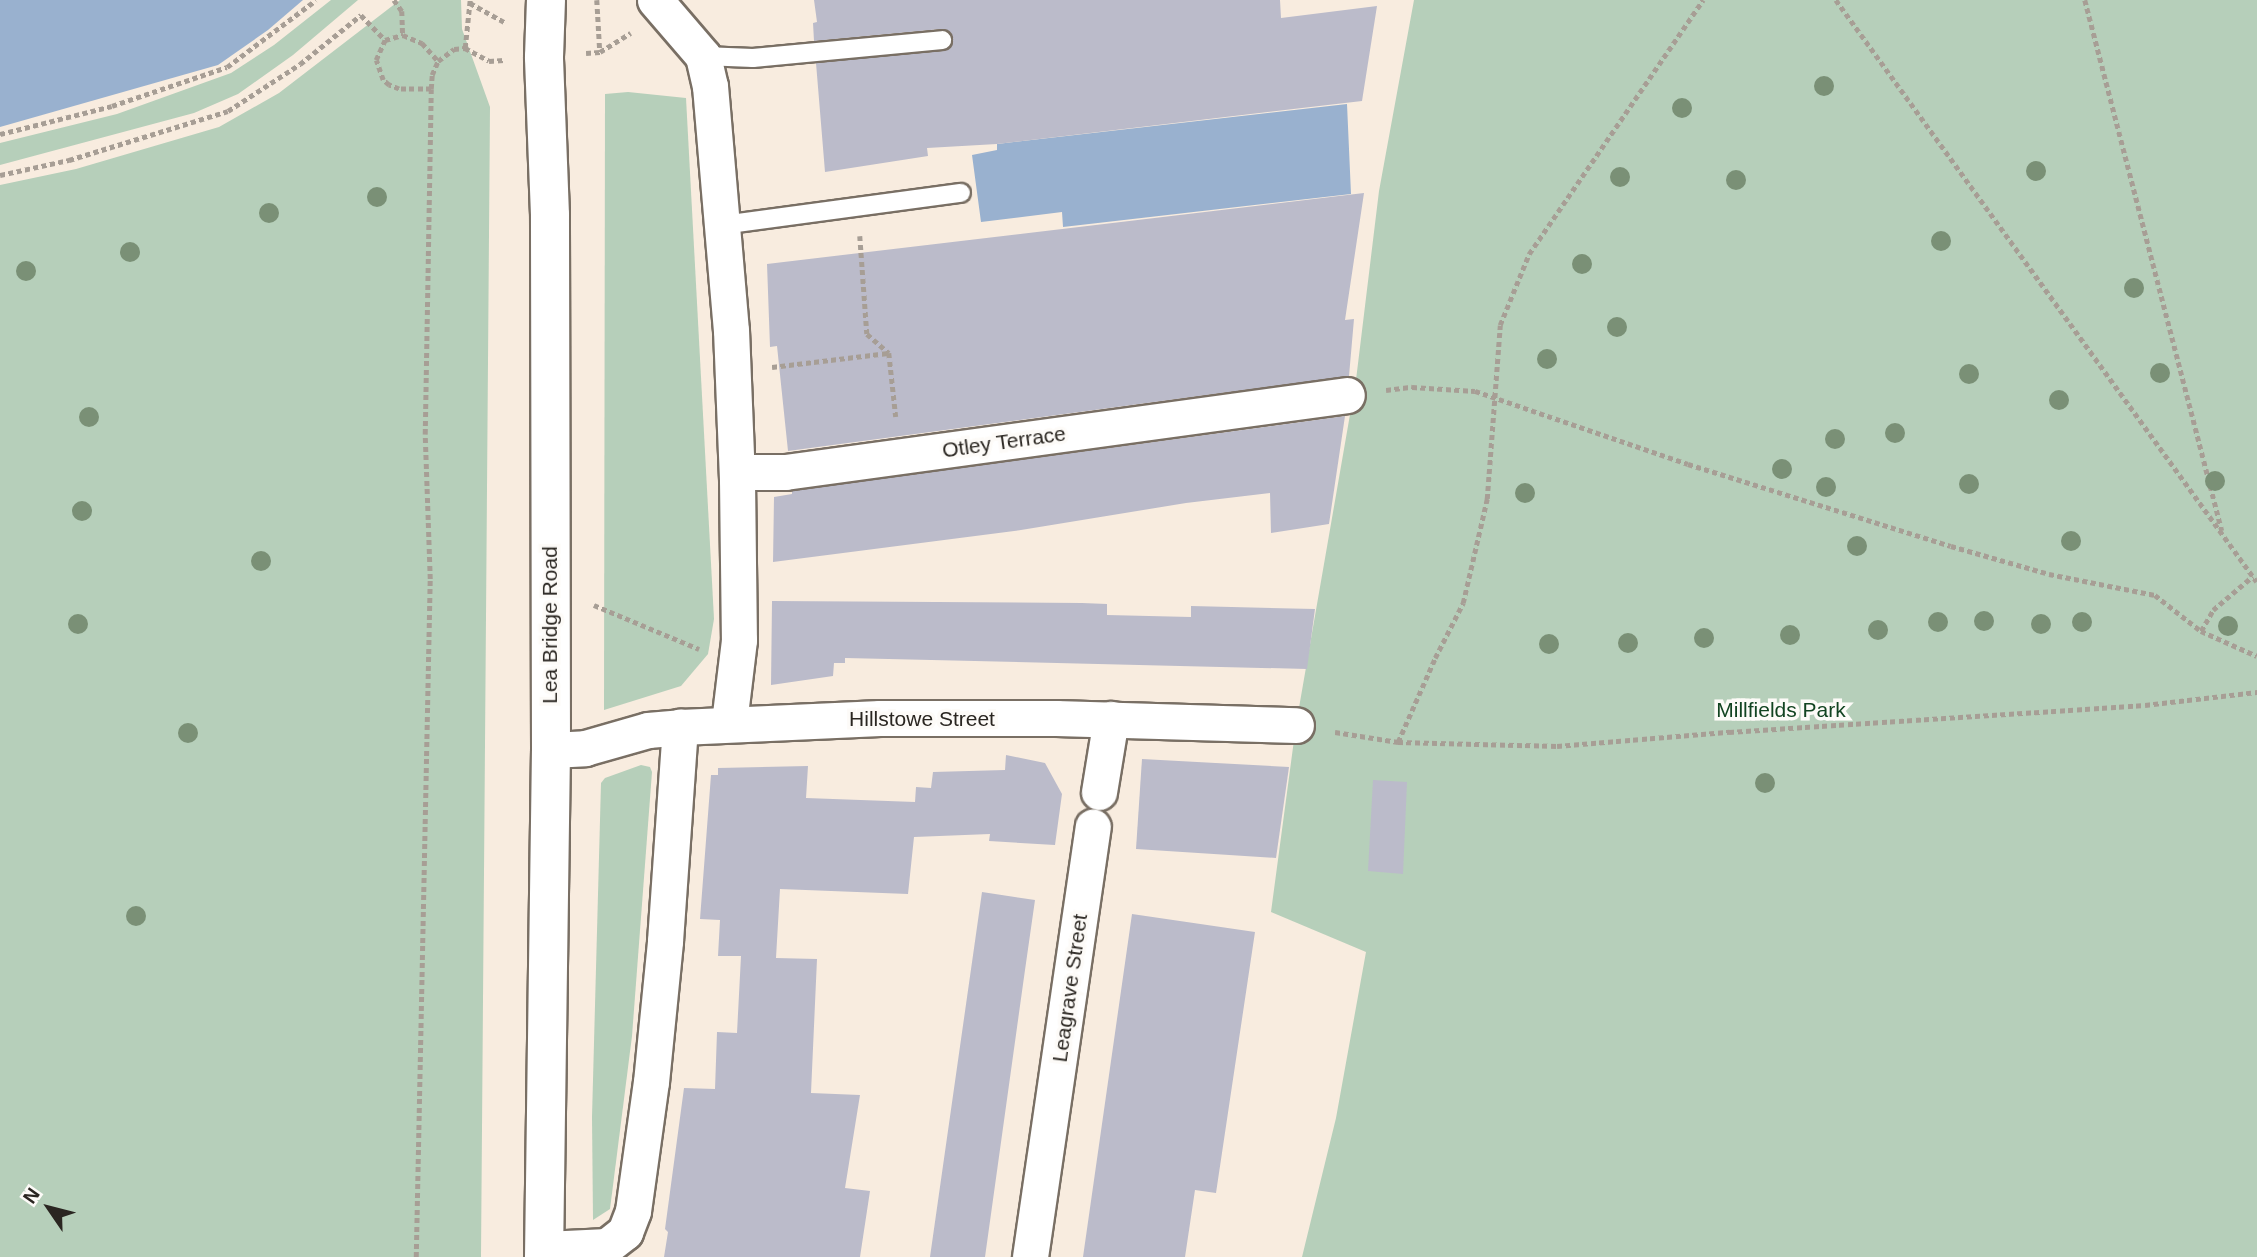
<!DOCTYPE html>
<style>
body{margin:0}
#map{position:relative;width:2257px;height:1257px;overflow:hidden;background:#f8ecdf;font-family:Arial,sans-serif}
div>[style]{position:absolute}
.green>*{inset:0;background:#b6cfba}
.water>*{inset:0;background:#99b1cf}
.building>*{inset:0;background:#bbbbca}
.path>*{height:4.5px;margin-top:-2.25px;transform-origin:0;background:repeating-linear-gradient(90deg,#a79e95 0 5px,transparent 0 8.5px)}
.roads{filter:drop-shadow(2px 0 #796f64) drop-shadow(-2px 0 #796f64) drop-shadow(0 2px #796f64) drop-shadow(0 -2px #796f64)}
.lane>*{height:18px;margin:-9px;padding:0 9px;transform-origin:9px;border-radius:9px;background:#fff}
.street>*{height:35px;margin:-17.5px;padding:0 17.5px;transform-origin:17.5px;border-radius:17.5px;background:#fff}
.primary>*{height:38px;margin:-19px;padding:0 19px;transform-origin:19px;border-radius:19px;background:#fff}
.trees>*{width:20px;height:20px;margin:-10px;border-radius:50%;background:#7a9076}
span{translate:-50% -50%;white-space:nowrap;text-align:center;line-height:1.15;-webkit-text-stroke:7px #fdfbf8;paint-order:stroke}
.street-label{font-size:21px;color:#2a2621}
.park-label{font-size:21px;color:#124421}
.north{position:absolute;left:14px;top:1173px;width:70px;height:70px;-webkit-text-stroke:5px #fdfbf8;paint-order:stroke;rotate:305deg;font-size:19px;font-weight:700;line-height:28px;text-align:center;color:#2a2621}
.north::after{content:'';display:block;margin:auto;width:24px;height:32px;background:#2a2621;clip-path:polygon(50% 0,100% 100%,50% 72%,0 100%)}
</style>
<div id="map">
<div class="green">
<i style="clip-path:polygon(331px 0,358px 0,293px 55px,238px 94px,194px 113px,0 165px,0 143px,117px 114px,231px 73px,274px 45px)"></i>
<i style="clip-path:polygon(400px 0,461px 0,462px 29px,490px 107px,481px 1257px,0 1257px,0 185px,76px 169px,219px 127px,279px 93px)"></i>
<i style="clip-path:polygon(1414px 0,2257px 0,2257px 1257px,1302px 1257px,1336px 1118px,1366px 952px,1271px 912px,1296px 725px,1356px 380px,1379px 191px)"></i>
<i style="clip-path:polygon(628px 92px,686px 98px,714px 619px,708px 654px,681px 686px,604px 710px,605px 94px)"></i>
<i style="clip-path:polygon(641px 765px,650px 767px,652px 772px,632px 1036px,610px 1209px,593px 1220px,592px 1117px,601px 783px,605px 778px)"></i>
</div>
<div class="water">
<i style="clip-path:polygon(0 0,303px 0,268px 30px,218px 65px,0 127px)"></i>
<i style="clip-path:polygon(1347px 104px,1351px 194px,1063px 227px,1062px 212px,981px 222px,972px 155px,997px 150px,997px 144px)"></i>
</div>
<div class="building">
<i style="clip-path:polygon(814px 0,1280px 0,1281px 18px,1377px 6px,1362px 101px,997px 144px,927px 148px,928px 156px,825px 172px,816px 63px,943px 51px,949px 49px,953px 40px,951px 33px,941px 29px,814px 41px,813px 23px,817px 22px)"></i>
<i style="clip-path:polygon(1364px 193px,1345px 320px,1354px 319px,1349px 376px,788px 451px,777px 346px,770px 347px,767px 264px)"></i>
<i style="clip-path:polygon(1345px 416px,1329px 524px,1271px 533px,1270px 493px,1186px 503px,1021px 530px,773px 562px,774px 497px,792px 494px,792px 491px)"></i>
<i style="clip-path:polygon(772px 601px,1082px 603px,1107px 604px,1107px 615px,1191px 617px,1191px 606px,1315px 609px,1307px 669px,845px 658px,845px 663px,834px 663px,833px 676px,771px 685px)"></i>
<i style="clip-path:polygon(1006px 755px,1045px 763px,1062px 794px,1055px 845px,989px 841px,990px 834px,914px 837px,908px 894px,780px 889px,776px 958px,817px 959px,811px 1093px,860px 1095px,845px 1188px,870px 1191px,860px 1257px,664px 1257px,668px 1232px,665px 1229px,684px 1088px,715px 1089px,717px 1032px,737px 1033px,741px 956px,718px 956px,720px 920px,700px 919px,711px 775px,718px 775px,718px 768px,808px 766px,806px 798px,915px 802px,916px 787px,931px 788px,933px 772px,1005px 770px)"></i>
<i style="clip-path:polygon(1142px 759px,1289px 767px,1276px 858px,1136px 849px)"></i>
<i style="clip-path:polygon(1373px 780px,1407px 782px,1403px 874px,1368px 871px)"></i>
<i style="clip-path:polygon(982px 892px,1035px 900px,1025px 970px,985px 1257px,930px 1257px)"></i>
<i style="clip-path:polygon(1132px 914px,1255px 932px,1216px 1193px,1195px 1190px,1185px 1257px,1083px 1257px)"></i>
</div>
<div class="path">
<i style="left:394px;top:0;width:14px;rotate:54deg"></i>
<i style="left:402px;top:11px;width:24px;rotate:88deg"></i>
<i style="left:597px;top:0;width:52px;rotate:86.7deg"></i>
<i style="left:1836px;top:0;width:718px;rotate:54.12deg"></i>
<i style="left:2085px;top:0;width:548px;rotate:75.53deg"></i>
<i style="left:470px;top:3px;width:39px;rotate:29deg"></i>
<i style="left:465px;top:48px;width:48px;rotate:-84.1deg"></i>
<i style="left:586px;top:53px;width:14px;rotate:-4deg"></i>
<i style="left:600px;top:52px;width:36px;rotate:-32deg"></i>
<i style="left:431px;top:89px;width:32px;rotate:180deg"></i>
<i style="left:399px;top:89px;width:11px;rotate:-158deg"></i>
<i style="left:389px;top:85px;width:8px;rotate:-140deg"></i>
<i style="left:383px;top:80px;width:21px;rotate:-109deg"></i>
<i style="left:376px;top:60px;width:22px;rotate:-66deg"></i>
<i style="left:385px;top:40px;width:19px;rotate:-16deg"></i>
<i style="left:403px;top:35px;width:21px;rotate:23deg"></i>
<i style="left:422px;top:43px;width:24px;rotate:48deg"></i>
<i style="left:0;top:134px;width:115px;rotate:-14deg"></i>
<i style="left:112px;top:106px;width:121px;rotate:-18.7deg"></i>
<i style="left:227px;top:67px;width:111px;rotate:-37deg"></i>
<i style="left:0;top:175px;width:71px;rotate:-12.3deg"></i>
<i style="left:69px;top:160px;width:166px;rotate:-17.1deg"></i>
<i style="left:228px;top:111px;width:86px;rotate:-33.1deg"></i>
<i style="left:300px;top:64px;width:78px;rotate:-38.8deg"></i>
<i style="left:361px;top:15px;width:35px;rotate:46deg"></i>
<i style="left:860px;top:236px;width:98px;rotate:85.9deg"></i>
<i style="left:867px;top:334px;width:29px;rotate:41deg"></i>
<i style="left:889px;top:353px;width:64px;rotate:83.8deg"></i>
<i style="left:772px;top:367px;width:117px;rotate:-6.9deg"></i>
<i style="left:1386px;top:390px;width:26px;rotate:-7deg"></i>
<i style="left:1412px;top:387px;width:63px;rotate:3.6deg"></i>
<i style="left:1475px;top:391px;width:225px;rotate:18.9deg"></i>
<i style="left:1688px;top:464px;width:275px;rotate:17.3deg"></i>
<i style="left:1951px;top:546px;width:102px;rotate:15.9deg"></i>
<i style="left:2049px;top:574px;width:108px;rotate:11.2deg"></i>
<i style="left:2155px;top:595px;width:58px;rotate:38deg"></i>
<i style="left:2201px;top:631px;width:61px;rotate:24.1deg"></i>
<i style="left:594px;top:605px;width:114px;rotate:22.7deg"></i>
<i style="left:2201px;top:631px;width:24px;rotate:-60deg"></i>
<i style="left:2213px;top:610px;width:52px;rotate:-40.4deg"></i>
<i style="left:1335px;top:732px;width:64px;rotate:9deg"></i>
<i style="left:1398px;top:742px;width:159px;rotate:1.4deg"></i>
<i style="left:1557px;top:746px;width:173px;rotate:-4.7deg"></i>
<i style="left:1729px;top:732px;width:417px;rotate:-3.7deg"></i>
<i style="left:2145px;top:705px;width:113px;rotate:-6.6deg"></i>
<i style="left:1398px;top:742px;width:92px;rotate:-66.2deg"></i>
<i style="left:1435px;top:658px;width:62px;rotate:-63deg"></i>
<i style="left:1463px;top:603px;width:107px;rotate:-77deg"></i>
<i style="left:1487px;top:499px;width:174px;rotate:-85.7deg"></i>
<i style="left:1500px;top:325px;width:77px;rotate:-67.8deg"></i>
<i style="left:1529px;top:254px;width:308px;rotate:-55.6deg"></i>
<i style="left:416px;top:1257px;width:678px;rotate:-88.82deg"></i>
<i style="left:430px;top:579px;width:145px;rotate:-92deg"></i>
<i style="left:425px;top:434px;width:345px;rotate:-89deg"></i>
<i style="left:431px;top:89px;width:14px;rotate:-86deg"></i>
<i style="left:432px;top:75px;width:15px;rotate:-67deg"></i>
<i style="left:438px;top:61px;width:20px;rotate:-37deg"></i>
<i style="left:454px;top:49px;width:11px;rotate:-5deg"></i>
<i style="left:465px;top:48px;width:27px;rotate:28deg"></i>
<i style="left:489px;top:61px;width:15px;rotate:-4deg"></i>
</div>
<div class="roads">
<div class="lane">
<i style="left:703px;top:56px;width:50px;rotate:2.3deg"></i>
<i style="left:753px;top:58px;width:190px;rotate:-5.4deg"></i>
<i style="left:723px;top:225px;width:240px;rotate:-7.7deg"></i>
</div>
<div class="street">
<i style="left:655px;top:0;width:74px;rotate:49.4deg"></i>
<i style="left:703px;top:56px;width:31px;rotate:77deg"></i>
<i style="left:710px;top:86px;width:245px;rotate:85.1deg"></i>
<i style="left:731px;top:330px;width:150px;rotate:87.7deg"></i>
<i style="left:737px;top:480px;width:160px;rotate:89.3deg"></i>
<i style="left:739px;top:640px;width:84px;rotate:96.9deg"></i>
<i style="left:737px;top:472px;width:48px"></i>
<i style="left:785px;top:472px;width:567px;rotate:-7.8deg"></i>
<i style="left:551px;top:750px;width:34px;rotate:-3deg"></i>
<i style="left:585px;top:748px;width:66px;rotate:-15.9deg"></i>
<i style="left:648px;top:730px;width:32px;rotate:-5deg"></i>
<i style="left:680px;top:727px;width:200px;rotate:-2.6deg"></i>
<i style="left:880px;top:718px;width:176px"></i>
<i style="left:1056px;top:718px;width:240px;rotate:1.7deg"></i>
<i style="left:1099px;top:792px;width:74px;rotate:-80.7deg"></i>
<i style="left:545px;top:1249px;width:62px;rotate:-2.8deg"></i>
<i style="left:607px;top:1246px;width:23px;rotate:-38deg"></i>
<i style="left:625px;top:1232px;width:22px;rotate:-69deg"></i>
<i style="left:633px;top:1211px;width:130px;rotate:-82.1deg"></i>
<i style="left:651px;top:1082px;width:142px;rotate:-84.3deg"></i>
<i style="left:665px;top:941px;width:215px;rotate:-86deg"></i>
<i style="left:1030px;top:1257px;width:435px;rotate:-81.7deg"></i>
</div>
<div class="primary">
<i style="left:544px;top:1257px;width:507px;rotate:-89.21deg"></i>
<i style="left:551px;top:750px;width:535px;rotate:-90.11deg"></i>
<i style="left:550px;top:215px;width:158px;rotate:-92.2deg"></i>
<i style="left:544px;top:57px;width:57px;rotate:-88deg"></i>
</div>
</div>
<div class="trees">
<i style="left:1824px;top:86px"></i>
<i style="left:1682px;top:108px"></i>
<i style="left:2036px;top:171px"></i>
<i style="left:1620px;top:177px"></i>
<i style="left:1736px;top:180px"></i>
<i style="left:377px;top:197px"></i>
<i style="left:269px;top:213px"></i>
<i style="left:1941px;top:241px"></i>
<i style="left:130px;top:252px"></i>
<i style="left:1582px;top:264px"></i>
<i style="left:26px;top:271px"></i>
<i style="left:2134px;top:288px"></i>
<i style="left:1617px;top:327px"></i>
<i style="left:1547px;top:359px"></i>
<i style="left:2160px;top:373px"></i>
<i style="left:1969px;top:374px"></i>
<i style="left:2059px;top:400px"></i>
<i style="left:89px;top:417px"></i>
<i style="left:1895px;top:433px"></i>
<i style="left:1835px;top:439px"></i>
<i style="left:1782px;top:469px"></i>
<i style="left:2215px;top:481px"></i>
<i style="left:1969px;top:484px"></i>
<i style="left:1826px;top:487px"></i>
<i style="left:1525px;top:493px"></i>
<i style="left:82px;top:511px"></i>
<i style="left:2071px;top:541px"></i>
<i style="left:1857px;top:546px"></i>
<i style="left:261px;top:561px"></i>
<i style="left:1984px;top:621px"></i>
<i style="left:1938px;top:622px"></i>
<i style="left:2082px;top:622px"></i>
<i style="left:78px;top:624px"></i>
<i style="left:2041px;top:624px"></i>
<i style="left:2228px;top:626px"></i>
<i style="left:1878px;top:630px"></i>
<i style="left:1790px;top:635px"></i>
<i style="left:1704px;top:638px"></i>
<i style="left:1628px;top:643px"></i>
<i style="left:1549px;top:644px"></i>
<i style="left:188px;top:733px"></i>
<i style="left:1765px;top:783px"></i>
<i style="left:136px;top:916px"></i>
</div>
<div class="street-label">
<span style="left:1004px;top:442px;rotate:-8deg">Otley Terrace</span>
<span style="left:550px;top:625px;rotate:-90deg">Lea Bridge Road</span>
<span style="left:922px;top:719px">Hillstowe Street</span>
<span style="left:1070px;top:988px;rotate:-82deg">Leagrave Street</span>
</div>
<div class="park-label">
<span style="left:1781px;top:710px">Millfields Park</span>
</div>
<div class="north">N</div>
</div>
